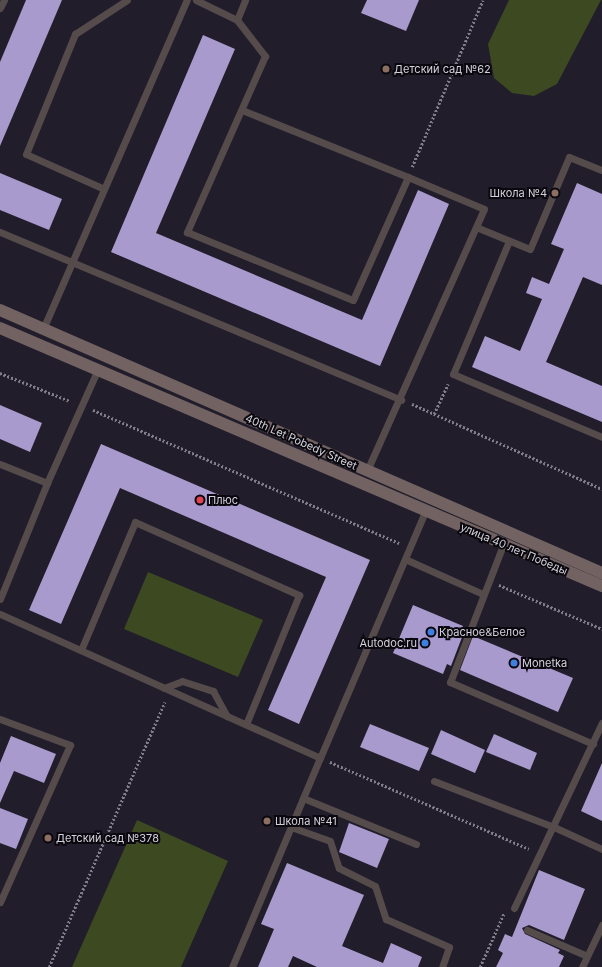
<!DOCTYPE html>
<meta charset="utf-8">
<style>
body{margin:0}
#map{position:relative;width:602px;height:967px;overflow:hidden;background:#211d2b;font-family:Inter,sans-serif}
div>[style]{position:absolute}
.green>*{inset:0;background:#3c4921}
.building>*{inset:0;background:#a89acc}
.path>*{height:2.5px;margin-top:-1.25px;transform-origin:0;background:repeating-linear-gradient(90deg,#817e89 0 2px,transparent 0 4px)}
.lane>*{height:7px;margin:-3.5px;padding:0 3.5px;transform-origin:3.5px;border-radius:3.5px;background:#544b4a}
.secondary>*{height:12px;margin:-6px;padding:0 6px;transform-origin:6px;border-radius:6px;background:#726362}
.dots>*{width:11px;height:11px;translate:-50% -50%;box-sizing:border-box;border:2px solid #0a080e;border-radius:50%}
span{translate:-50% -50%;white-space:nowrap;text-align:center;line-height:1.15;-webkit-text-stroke:4px #0a080e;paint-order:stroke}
.poi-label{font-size:11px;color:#d3d1da}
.left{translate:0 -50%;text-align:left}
.right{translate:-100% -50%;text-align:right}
.street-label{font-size:11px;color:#d3d1da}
</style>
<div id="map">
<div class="green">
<i style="clip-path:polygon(509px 0,601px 0,557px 84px,534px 96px,512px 93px,494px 78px,488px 44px)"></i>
<i style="clip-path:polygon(148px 572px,263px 620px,238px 677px,124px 629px)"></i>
<i style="clip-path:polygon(137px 820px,228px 861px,181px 967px,72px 967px)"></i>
</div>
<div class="building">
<i style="clip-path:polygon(26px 0,62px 0,0 146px,0 62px)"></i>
<i style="clip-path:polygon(367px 0,419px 0,406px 31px,361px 13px)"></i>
<i style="clip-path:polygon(203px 35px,235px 49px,156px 233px,362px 320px,418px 190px,449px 204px,380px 366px,111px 252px)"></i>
<i style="clip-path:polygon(0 173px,62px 199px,49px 230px,0 210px)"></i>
<i style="clip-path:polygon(577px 183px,602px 194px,602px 285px,583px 277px,546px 362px,602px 386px,602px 422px,472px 367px,485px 336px,520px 351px,542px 299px,526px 293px,532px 277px,549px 284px,564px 249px,551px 244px)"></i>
<i style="clip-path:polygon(0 405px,42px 423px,30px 452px,0 439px)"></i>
<i style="clip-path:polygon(101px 444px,370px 560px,299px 724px,268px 710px,326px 577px,120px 488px,61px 624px,29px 610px)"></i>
<i style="clip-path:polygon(413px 605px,463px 626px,461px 631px,464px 632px,451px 666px,447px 664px,443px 674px,393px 653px)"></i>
<i style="clip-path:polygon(473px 636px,573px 678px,558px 712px,460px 670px)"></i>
<i style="clip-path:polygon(370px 724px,429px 748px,419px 771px,360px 747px)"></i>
<i style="clip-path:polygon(441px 730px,485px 750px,475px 773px,431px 754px)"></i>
<i style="clip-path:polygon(494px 734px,537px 753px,530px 770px,486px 752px)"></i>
<i style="clip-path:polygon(11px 736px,56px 754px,44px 783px,14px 771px,0 803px,0 763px)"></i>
<i style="clip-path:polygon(602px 763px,602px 821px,581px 811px)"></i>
<i style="clip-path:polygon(0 808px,28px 819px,16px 849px,0 843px)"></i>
<i style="clip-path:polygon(349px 823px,389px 839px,377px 868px,339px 852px)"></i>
<i style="clip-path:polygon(287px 863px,364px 895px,342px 946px,383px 963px,391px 943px,422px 957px,418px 967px,317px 967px,293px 956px,288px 967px,258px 967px,274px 929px,261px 924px)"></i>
<i style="clip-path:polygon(539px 870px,585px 889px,564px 940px,529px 925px,522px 928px,525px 934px,560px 950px,558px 953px,564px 956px,559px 967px,496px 967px,503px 953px,498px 950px,505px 934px,512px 937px)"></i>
</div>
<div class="path">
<i style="left:412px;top:167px;width:181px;rotate:-67deg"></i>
<i style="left:0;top:373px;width:75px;rotate:21.8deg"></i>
<i style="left:412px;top:404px;width:208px;rotate:24.1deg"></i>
<i style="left:93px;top:410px;width:334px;rotate:23.5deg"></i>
<i style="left:434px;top:414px;width:33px;rotate:-65deg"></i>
<i style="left:499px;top:585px;width:112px;rotate:23.1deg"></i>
<i style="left:330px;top:762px;width:217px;rotate:23.6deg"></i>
<i style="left:49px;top:967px;width:289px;rotate:-66.4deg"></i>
<i style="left:480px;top:967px;width:59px;rotate:-66deg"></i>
</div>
<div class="lane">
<i style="left:196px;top:0;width:46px;rotate:26deg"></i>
<i style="left:237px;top:20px;width:46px;rotate:52.1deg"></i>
<i style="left:265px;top:56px;width:193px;rotate:113.9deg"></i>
<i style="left:187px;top:232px;width:179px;rotate:22.3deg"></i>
<i style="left:353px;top:300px;width:135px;rotate:-65.9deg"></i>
<i style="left:408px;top:177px;width:82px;rotate:22.8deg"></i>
<i style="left:484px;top:209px;width:287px;rotate:114.1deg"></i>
<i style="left:0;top:8px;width:9px;rotate:-63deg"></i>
<i style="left:237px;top:20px;width:22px;rotate:-68deg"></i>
<i style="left:242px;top:110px;width:179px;rotate:22deg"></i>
<i style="left:102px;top:188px;width:83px;rotate:-155.9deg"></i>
<i style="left:26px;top:154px;width:130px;rotate:-67.8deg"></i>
<i style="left:75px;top:34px;width:62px;rotate:-33.2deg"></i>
<i style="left:476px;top:227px;width:58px;rotate:22.2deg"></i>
<i style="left:530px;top:249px;width:100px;rotate:-67deg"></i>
<i style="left:569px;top:157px;width:35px;rotate:22deg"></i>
<i style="left:0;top:232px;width:435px;rotate:22.7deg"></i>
<i style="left:509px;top:241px;width:144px;rotate:112.8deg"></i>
<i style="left:453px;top:374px;width:162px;rotate:22.9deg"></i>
<i style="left:43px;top:329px;width:359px;rotate:-66.4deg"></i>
<i style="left:0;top:464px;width:51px;rotate:22deg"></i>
<i style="left:503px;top:545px;width:147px;rotate:111.1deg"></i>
<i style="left:450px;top:682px;width:156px;rotate:23.4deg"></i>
<i style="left:405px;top:559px;width:85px;rotate:24.2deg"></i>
<i style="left:0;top:599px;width:125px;rotate:-67.9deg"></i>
<i style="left:47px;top:483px;width:125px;rotate:-65.9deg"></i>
<i style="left:0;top:614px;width:351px;rotate:24.2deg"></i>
<i style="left:320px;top:758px;width:267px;rotate:-66.9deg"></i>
<i style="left:81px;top:650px;width:139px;rotate:-67.1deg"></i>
<i style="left:135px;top:522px;width:180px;rotate:24deg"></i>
<i style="left:299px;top:595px;width:139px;rotate:112.3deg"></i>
<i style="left:164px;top:688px;width:19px;rotate:-21deg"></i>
<i style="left:182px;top:681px;width:33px;rotate:18deg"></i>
<i style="left:213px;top:691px;width:29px;rotate:61deg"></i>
<i style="left:0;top:719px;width:75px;rotate:20.4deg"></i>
<i style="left:70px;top:745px;width:172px;rotate:114deg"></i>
<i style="left:434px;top:781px;width:129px;rotate:21deg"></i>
<i style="left:554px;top:827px;width:53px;rotate:24.6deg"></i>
<i style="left:303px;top:798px;width:122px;rotate:22.2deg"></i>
<i style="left:291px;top:827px;width:41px;rotate:19.7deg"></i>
<i style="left:330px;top:841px;width:28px;rotate:72deg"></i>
<i style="left:339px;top:868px;width:40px;rotate:26.6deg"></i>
<i style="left:375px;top:886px;width:35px;rotate:72deg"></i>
<i style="left:386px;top:919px;width:69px;rotate:24deg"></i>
<i style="left:449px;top:947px;width:21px;rotate:109deg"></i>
<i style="left:514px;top:908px;width:205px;rotate:-64.6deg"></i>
<i style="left:527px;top:930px;width:65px;rotate:23.4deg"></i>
<i style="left:232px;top:967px;width:227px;rotate:-67.2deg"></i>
<i style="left:582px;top:967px;width:47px;rotate:-64.5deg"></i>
</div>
<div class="secondary">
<i style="left:0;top:310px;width:657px;rotate:23.6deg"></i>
<i style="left:0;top:328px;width:655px;rotate:23.2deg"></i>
</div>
<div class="dots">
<i style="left:386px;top:69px;background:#8d6e63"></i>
<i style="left:555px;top:193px;background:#8d6e63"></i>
<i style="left:200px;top:500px;background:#e0444e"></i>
<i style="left:431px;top:632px;background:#3f7fe0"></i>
<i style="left:425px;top:643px;background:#3f7fe0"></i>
<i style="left:514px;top:663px;background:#3f7fe0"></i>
<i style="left:267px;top:821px;background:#8d6e63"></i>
<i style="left:48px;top:838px;background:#8d6e63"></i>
</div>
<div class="poi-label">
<span class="left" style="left:394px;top:69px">Детский сад №62</span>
<span class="right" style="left:547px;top:193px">Школа №4</span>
<span class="left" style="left:208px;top:500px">Плюс</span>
<span class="left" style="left:439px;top:632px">Красное&amp;Белое</span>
<span class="right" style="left:417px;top:643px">Autodoc.ru</span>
<span class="left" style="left:522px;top:663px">Monetka</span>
<span class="left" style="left:275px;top:821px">Школа №41</span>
<span class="left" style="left:56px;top:838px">Детский сад №378</span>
</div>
<div class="street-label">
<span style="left:301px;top:442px;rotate:24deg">40th Let Pobedy Street</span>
<span style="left:514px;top:549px;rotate:23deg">улица 40 лет Победы</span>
</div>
</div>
